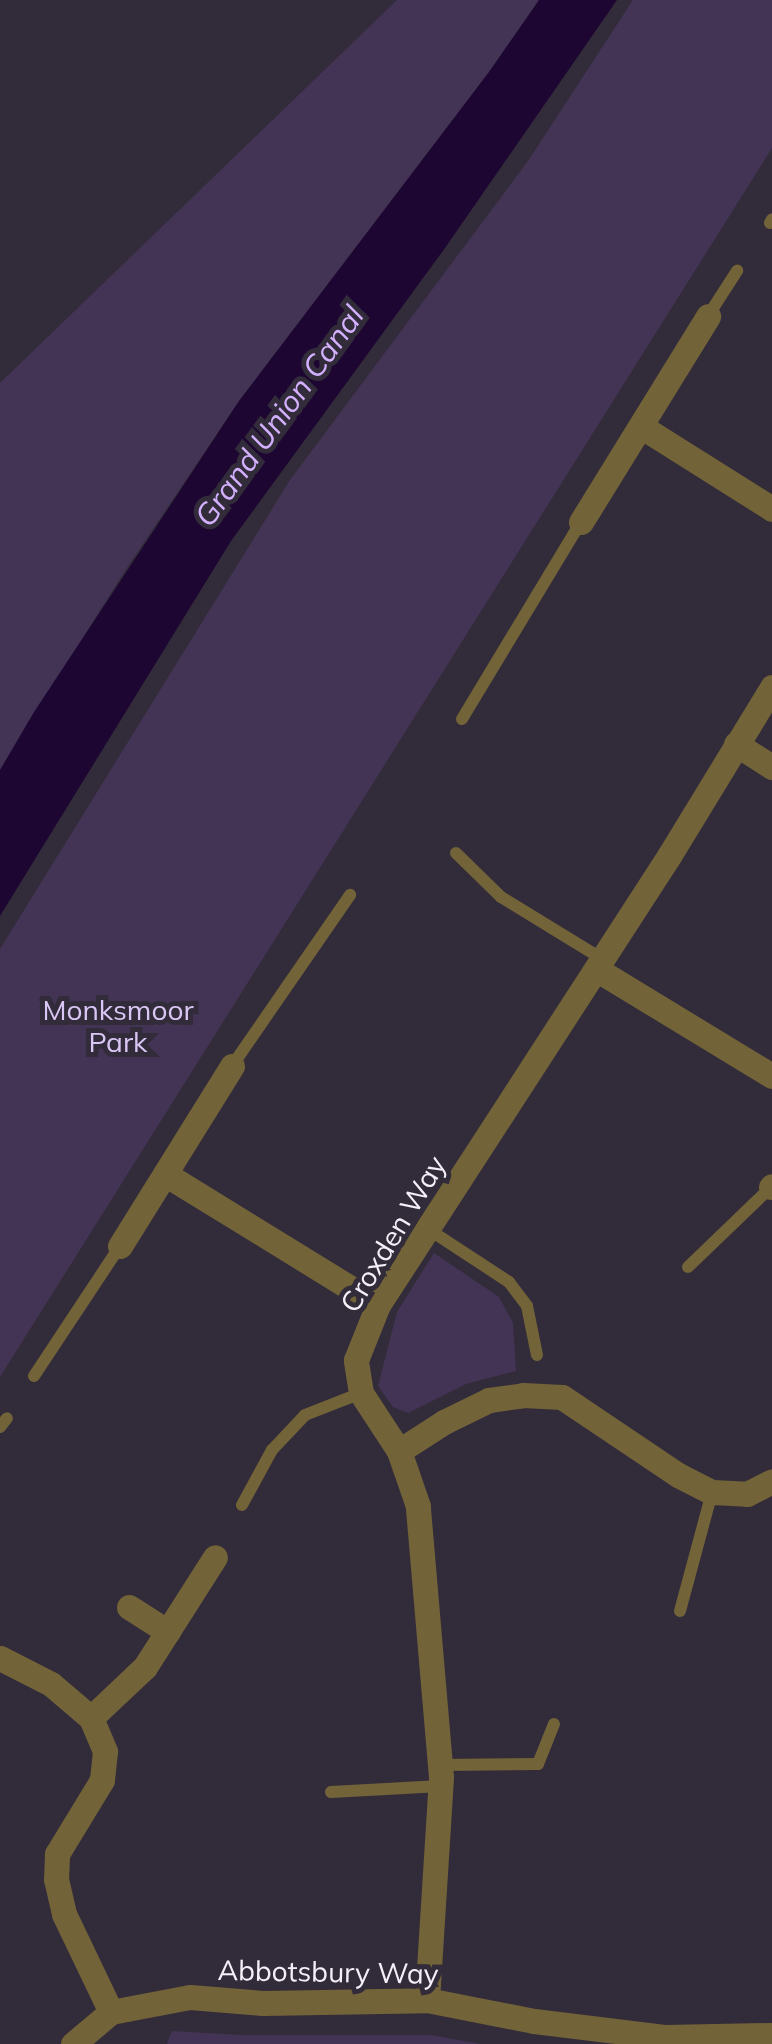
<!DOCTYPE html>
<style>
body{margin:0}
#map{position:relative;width:772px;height:2044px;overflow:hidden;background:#322c3a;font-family:Mulish,sans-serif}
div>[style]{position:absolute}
.green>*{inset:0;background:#433455}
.water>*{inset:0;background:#1e0632}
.lane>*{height:12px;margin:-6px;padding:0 6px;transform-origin:6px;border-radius:6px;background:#736338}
.street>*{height:25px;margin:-12.5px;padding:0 12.5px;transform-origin:12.5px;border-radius:12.5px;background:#736338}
span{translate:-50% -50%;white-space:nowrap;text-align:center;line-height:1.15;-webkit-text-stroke:10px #322c3a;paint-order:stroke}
.park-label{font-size:28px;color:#dac6f4}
.street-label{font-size:28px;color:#f4f0f9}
.water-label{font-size:30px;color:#d3b0fd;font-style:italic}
</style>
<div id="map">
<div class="green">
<i style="clip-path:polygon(397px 0,539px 0,489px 72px,239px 401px,128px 566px,0 770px,0 383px)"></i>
<i style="clip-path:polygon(633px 0,772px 0,772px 148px,0 1377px,0 949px,290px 480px,528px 161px)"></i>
<i style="clip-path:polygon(434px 1253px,499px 1297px,513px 1323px,516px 1371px,466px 1384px,408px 1413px,393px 1407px,378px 1386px,397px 1312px)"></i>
<i style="clip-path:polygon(172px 2031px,240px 2035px,431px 2035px,480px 2044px,167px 2044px)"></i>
</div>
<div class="water">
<i style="clip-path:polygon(539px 0,617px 0,445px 248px,231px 541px,0 916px,0 770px,34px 712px,239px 401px,489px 72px)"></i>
</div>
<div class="lane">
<i style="left:770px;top:223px;width:4px;rotate:-63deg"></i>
<i style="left:708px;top:316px;width:54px;rotate:-57.2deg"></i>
<i style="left:462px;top:719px;width:230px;rotate:-58.9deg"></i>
<i style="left:456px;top:853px;width:63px;rotate:44.4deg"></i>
<i style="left:501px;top:897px;width:119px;rotate:31.5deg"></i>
<i style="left:232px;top:1066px;width:208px;rotate:-55.4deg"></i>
<i style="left:428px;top:1229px;width:97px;rotate:33.2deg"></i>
<i style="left:509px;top:1282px;width:30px;rotate:53deg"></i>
<i style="left:527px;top:1306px;width:50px;rotate:78.5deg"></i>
<i style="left:688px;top:1267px;width:115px;rotate:-43.9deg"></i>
<i style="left:34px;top:1376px;width:156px;rotate:-56.5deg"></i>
<i style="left:0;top:1427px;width:11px;rotate:-52deg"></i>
<i style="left:242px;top:1505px;width:63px;rotate:-61.4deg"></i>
<i style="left:272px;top:1450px;width:48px;rotate:-46.7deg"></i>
<i style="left:305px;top:1415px;width:60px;rotate:-21.4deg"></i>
<i style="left:680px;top:1611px;width:123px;rotate:-74.9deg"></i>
<i style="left:441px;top:1765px;width:97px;rotate:-0.6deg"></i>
<i style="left:538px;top:1764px;width:43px;rotate:-68.2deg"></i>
<i style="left:331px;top:1792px;width:110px;rotate:-3.1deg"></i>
</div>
<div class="street">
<i style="left:642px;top:427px;width:154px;rotate:32.2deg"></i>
<i style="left:581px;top:522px;width:242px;rotate:-58.3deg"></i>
<i style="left:736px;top:744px;width:43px;rotate:32.6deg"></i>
<i style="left:596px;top:969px;width:206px;rotate:31.3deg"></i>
<i style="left:165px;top:1174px;width:250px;rotate:31.6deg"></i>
<i style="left:771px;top:1187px;width:1px;rotate:-45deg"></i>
<i style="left:120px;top:1246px;width:212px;rotate:-58.1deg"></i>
<i style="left:399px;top:1451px;width:54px;rotate:-32.8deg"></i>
<i style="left:444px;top:1422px;width:50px;rotate:-26.1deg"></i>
<i style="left:489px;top:1400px;width:34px;rotate:-8deg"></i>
<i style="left:523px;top:1395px;width:39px;rotate:3deg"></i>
<i style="left:562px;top:1397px;width:140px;rotate:33.9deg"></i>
<i style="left:678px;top:1475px;width:38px;rotate:27deg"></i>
<i style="left:712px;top:1492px;width:35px;rotate:3deg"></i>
<i style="left:747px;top:1494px;width:28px;rotate:-27deg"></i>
<i style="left:129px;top:1607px;width:46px;rotate:32.7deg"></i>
<i style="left:0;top:1658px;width:57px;rotate:27deg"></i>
<i style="left:51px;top:1684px;width:52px;rotate:40.4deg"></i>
<i style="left:91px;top:1718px;width:36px;rotate:67deg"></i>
<i style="left:105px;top:1751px;width:29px;rotate:96deg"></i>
<i style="left:102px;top:1780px;width:87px;rotate:121.3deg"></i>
<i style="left:57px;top:1854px;width:25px;rotate:92deg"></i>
<i style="left:56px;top:1879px;width:36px;rotate:77deg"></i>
<i style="left:64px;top:1914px;width:109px;rotate:64.4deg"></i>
<i style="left:91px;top:1718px;width:74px;rotate:-43.4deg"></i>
<i style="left:145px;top:1667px;width:130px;rotate:-57.5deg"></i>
<i style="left:427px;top:2000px;width:223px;rotate:-86.4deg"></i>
<i style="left:441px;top:1777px;width:272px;rotate:-94.9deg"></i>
<i style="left:418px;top:1506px;width:58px;rotate:-109.1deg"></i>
<i style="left:399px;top:1451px;width:69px;rotate:-123.2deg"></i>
<i style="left:361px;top:1393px;width:33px;rotate:-99deg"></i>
<i style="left:356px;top:1360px;width:59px;rotate:-68.2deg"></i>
<i style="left:378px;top:1305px;width:535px;rotate:-57.05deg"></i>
<i style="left:669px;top:856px;width:198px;rotate:-58.6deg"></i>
<i style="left:73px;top:2044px;width:50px;rotate:-40.1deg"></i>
<i style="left:111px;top:2012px;width:80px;rotate:-10.8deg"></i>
<i style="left:190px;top:1997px;width:73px;rotate:4.7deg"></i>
<i style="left:263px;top:2003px;width:164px;rotate:-1deg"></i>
<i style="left:427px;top:2000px;width:109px;rotate:11.1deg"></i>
<i style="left:534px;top:2021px;width:131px;rotate:7deg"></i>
<i style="left:664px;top:2037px;width:108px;rotate:-1.1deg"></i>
</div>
<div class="park-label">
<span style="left:118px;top:1026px">Monksmoor<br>Park</span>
</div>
<div class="street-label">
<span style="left:393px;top:1234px;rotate:-59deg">Croxden Way</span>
<span style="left:328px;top:1972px;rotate:1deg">Abbotsbury Way</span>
</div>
<div class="water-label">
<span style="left:279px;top:416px;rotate:-54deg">Grand Union Canal</span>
</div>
</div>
